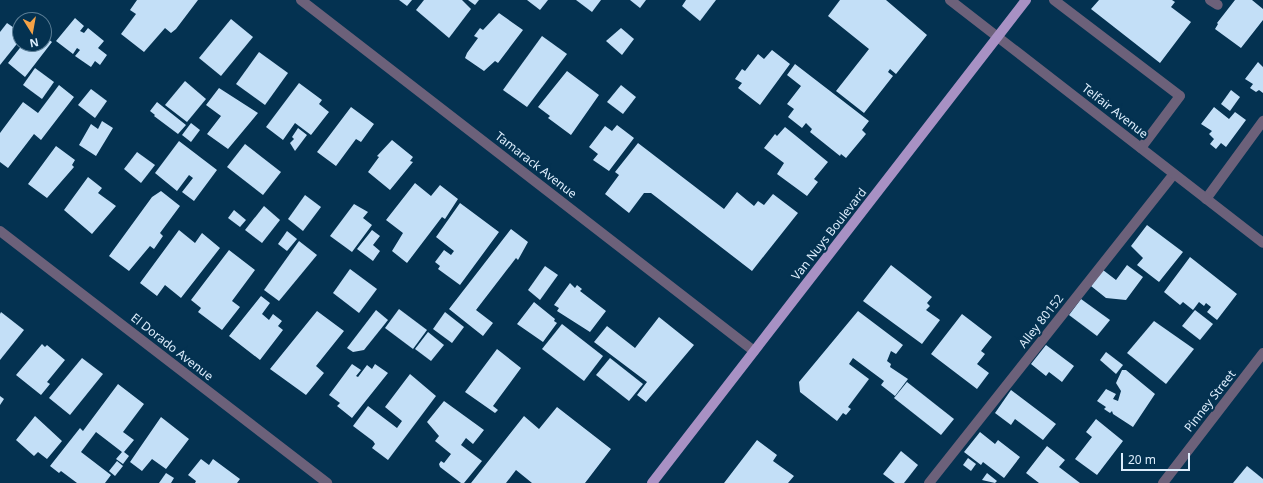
<!DOCTYPE html>
<style>
body{margin:0}
#map{position:relative;width:1263px;height:483px;overflow:hidden;background:#043251;font-family:"Noto Sans",sans-serif}
div>[style]{position:absolute}
.building>*{inset:0;background:#c3dff7}
.lane>*{height:10px;margin:-5px;padding:0 5px;transform-origin:5px;border-radius:5px;background:#6c617a}
.street>*{height:10px;margin:-5px;padding:0 5px;transform-origin:5px;border-radius:5px;background:#6c617a}
.primary>*{height:10px;margin:-5px;padding:0 5px;transform-origin:5px;border-radius:5px;background:#a891c4}
span{translate:-50% -50%;white-space:nowrap;text-align:center;line-height:1.15;-webkit-text-stroke:4px #043251;paint-order:stroke}
.street-label{font-size:12px;color:#dcedfc}
.north{position:absolute;left:12px;top:12px;width:40px;height:40px;box-sizing:border-box;background:#043251;border:1px solid #5a7d95;border-radius:50%;rotate:169deg;font-size:11px;font-weight:700;line-height:16px;text-align:center;color:#dcedfc}
.north::after{content:'';display:block;margin:auto;width:14px;height:18px;background:#f5a246;clip-path:polygon(50% 0,100% 100%,50% 72%,0 100%)}
.scale{position:absolute;left:1121px;top:453px;width:69px;height:18px;box-sizing:border-box;border:2px solid #dcedfc;border-top:0;padding-left:5px;font-size:12px;line-height:14px;white-space:nowrap;color:#dcedfc;-webkit-text-stroke:3px #043251;paint-order:stroke}
</style>
<div id="map">
<div class="building">
<i style="clip-path:polygon(137px 0,198px 0,176px 29px,171px 33px,165px 28px,144px 52px,121px 34px,136px 14px,130px 10px)"></i>
<i style="clip-path:polygon(399px 0,412px 0,407px 6px)"></i>
<i style="clip-path:polygon(424px 0,462px 0,471px 9px,449px 38px,416px 10px)"></i>
<i style="clip-path:polygon(468px 0,479px 0,475px 5px)"></i>
<i style="clip-path:polygon(527px 0,548px 0,540px 10px)"></i>
<i style="clip-path:polygon(576px 0,601px 0,592px 12px)"></i>
<i style="clip-path:polygon(630px 0,646px 0,640px 8px)"></i>
<i style="clip-path:polygon(686px 0,716px 0,700px 21px,682px 6px)"></i>
<i style="clip-path:polygon(840px 0,886px 0,927px 35px,896px 74px,890px 69px,888px 72px,893px 76px,864px 113px,836px 91px,869px 49px,828px 16px)"></i>
<i style="clip-path:polygon(1099px 0,1172px 0,1175px 2px,1171px 7px,1191px 22px,1160px 63px,1091px 9px)"></i>
<i style="clip-path:polygon(1235px 0,1252px 0,1263px 9px,1263px 20px,1241px 48px,1215px 29px,1218px 24px,1217px 23px)"></i>
<i style="clip-path:polygon(499px 13px,523px 30px,498px 63px,495px 61px,484px 71px,465px 58px,467px 53px,478px 38px,474px 36px,480px 28px,483px 30px)"></i>
<i style="clip-path:polygon(75px 18px,84px 26px,80px 31px,84px 33px,88px 28px,104px 41px,98px 48px,107px 55px,100px 65px,95px 61px,91px 67px,75px 56px,80px 50px,77px 48px,73px 54px,56px 41px)"></i>
<i style="clip-path:polygon(231px 19px,253px 37px,221px 76px,199px 58px)"></i>
<i style="clip-path:polygon(7px 23px,20px 32px,20px 40px,0 65px,0 32px)"></i>
<i style="clip-path:polygon(621px 28px,634px 39px,622px 55px,606px 41px)"></i>
<i style="clip-path:polygon(44px 36px,52px 42px,25px 77px,8px 63px,23px 44px,44px 44px)"></i>
<i style="clip-path:polygon(542px 36px,567px 54px,527px 107px,503px 90px)"></i>
<i style="clip-path:polygon(772px 50px,790px 64px,760px 105px,738px 88px,742px 83px,735px 79px,742px 69px,745px 71px,758px 54px,764px 59px)"></i>
<i style="clip-path:polygon(259px 52px,288px 73px,265px 105px,236px 84px)"></i>
<i style="clip-path:polygon(1258px 62px,1263px 67px,1263px 93px,1259px 90px,1256px 92px,1250px 88px,1253px 84px,1245px 79px)"></i>
<i style="clip-path:polygon(795px 64px,869px 121px,862px 130px,866px 134px,846px 158px,841px 154px,840px 156px,810px 132px,812px 129px,806px 123px,802px 128px,788px 117px,794px 109px,787px 104px,801px 86px,787px 75px)"></i>
<i style="clip-path:polygon(35px 68px,54px 82px,42px 99px,23px 85px)"></i>
<i style="clip-path:polygon(567px 71px,599px 95px,571px 135px,548px 118px,550px 116px,538px 107px)"></i>
<i style="clip-path:polygon(185px 81px,206px 99px,187px 122px,165px 105px)"></i>
<i style="clip-path:polygon(299px 83px,322px 100px,319px 104px,329px 112px,311px 135px,295px 123px,283px 140px,266px 127px)"></i>
<i style="clip-path:polygon(59px 85px,74px 97px,41px 140px,34px 134px,8px 168px,0 162px,0 133px,23px 102px,38px 113px)"></i>
<i style="clip-path:polygon(621px 85px,636px 97px,623px 114px,607px 102px)"></i>
<i style="clip-path:polygon(219px 88px,258px 113px,228px 149px,207px 134px,221px 116px,206px 105px)"></i>
<i style="clip-path:polygon(91px 89px,107px 101px,95px 118px,78px 105px)"></i>
<i style="clip-path:polygon(1231px 90px,1240px 97px,1230px 111px,1221px 104px)"></i>
<i style="clip-path:polygon(157px 102px,186px 125px,178px 134px,154px 116px,155px 115px,150px 111px)"></i>
<i style="clip-path:polygon(351px 107px,374px 124px,361px 142px,356px 139px,336px 166px,317px 152px)"></i>
<i style="clip-path:polygon(1214px 107px,1229px 119px,1235px 112px,1246px 120px,1226px 147px,1221px 143px,1216px 149px,1210px 144px,1214px 139px,1209px 134px,1212px 131px,1201px 124px)"></i>
<i style="clip-path:polygon(102px 121px,113px 128px,96px 156px,79px 145px,91px 124px,98px 129px)"></i>
<i style="clip-path:polygon(191px 123px,200px 130px,191px 142px,182px 135px)"></i>
<i style="clip-path:polygon(617px 125px,634px 138px,609px 171px,593px 160px,598px 154px,589px 147px,605px 126px,612px 131px)"></i>
<i style="clip-path:polygon(785px 127px,828px 162px,814px 179px,818px 182px,807px 196px,777px 174px,784px 163px,764px 148px,775px 134px,777px 136px)"></i>
<i style="clip-path:polygon(298px 128px,307px 135px,295px 151px,290px 143px,294px 139px,292px 137px)"></i>
<i style="clip-path:polygon(392px 140px,413px 157px,410px 161px,413px 162px,390px 190px,368px 172px,379px 157px,377px 156px)"></i>
<i style="clip-path:polygon(179px 141px,217px 170px,194px 201px,182px 192px,193px 178px,189px 175px,177px 191px,155px 173px)"></i>
<i style="clip-path:polygon(638px 143px,724px 209px,737px 192px,754px 206px,758px 201px,764px 205px,773px 194px,798px 213px,752px 271px,651px 193px,644px 193px,629px 213px,605px 194px,619px 175px,615px 172px)"></i>
<i style="clip-path:polygon(245px 144px,281px 172px,263px 195px,227px 167px)"></i>
<i style="clip-path:polygon(56px 146px,75px 160px,72px 165px,74px 167px,47px 198px,28px 184px)"></i>
<i style="clip-path:polygon(137px 152px,155px 165px,141px 183px,124px 169px)"></i>
<i style="clip-path:polygon(88px 177px,102px 188px,98px 193px,116px 206px,92px 234px,64px 210px)"></i>
<i style="clip-path:polygon(415px 183px,431px 196px,440px 185px,458px 199px,445px 219px,442px 217px,407px 263px,392px 251px,403px 233px,386px 220px)"></i>
<i style="clip-path:polygon(161px 191px,180px 206px,160px 233px,163px 236px,154px 249px,150px 246px,129px 271px,109px 256px,152px 197px)"></i>
<i style="clip-path:polygon(305px 195px,321px 207px,303px 231px,288px 219px)"></i>
<i style="clip-path:polygon(460px 203px,499px 232px,460px 285px,438px 269px,440px 266px,435px 262px,444px 250px,451px 255px,454px 251px,436px 237px)"></i>
<i style="clip-path:polygon(354px 204px,368px 212px,363px 218px,372px 225px,352px 252px,330px 236px)"></i>
<i style="clip-path:polygon(264px 206px,280px 220px,262px 243px,245px 230px)"></i>
<i style="clip-path:polygon(234px 210px,246px 220px,240px 227px,228px 218px)"></i>
<i style="clip-path:polygon(1147px 225px,1183px 252px,1159px 282px,1137px 265px,1143px 258px,1131px 246px)"></i>
<i style="clip-path:polygon(511px 229px,528px 242px,518px 260px,516px 258px,476px 310px,493px 323px,483px 336px,449px 309px)"></i>
<i style="clip-path:polygon(179px 230px,195px 243px,202px 233px,220px 248px,181px 298px,165px 285px,157px 296px,140px 283px)"></i>
<i style="clip-path:polygon(372px 230px,380px 236px,373px 245px,380px 251px,373px 261px,357px 249px)"></i>
<i style="clip-path:polygon(287px 231px,297px 239px,287px 251px,278px 244px)"></i>
<i style="clip-path:polygon(299px 241px,317px 255px,279px 301px,264px 290px)"></i>
<i style="clip-path:polygon(229px 250px,255px 270px,232px 301px,240px 307px,222px 330px,198px 312px,201px 308px,191px 300px)"></i>
<i style="clip-path:polygon(1190px 257px,1237px 294px,1217px 320px,1207px 312px,1211px 307px,1206px 303px,1204px 306px,1199px 302px,1193px 310px,1183px 302px,1180px 305px,1164px 292px)"></i>
<i style="clip-path:polygon(891px 265px,932px 297px,927px 303px,930px 306px,926px 310px,940px 320px,922px 344px,863px 301px)"></i>
<i style="clip-path:polygon(1127px 265px,1143px 277px,1126px 300px,1106px 298px,1091px 286px,1103px 270px,1116px 280px)"></i>
<i style="clip-path:polygon(545px 266px,558px 275px,540px 300px,528px 290px)"></i>
<i style="clip-path:polygon(350px 269px,377px 289px,359px 313px,333px 293px)"></i>
<i style="clip-path:polygon(570px 283px,575px 288px,577px 285px,582px 289px,580px 291px,606px 311px,590px 332px,557px 311px,559px 308px,554px 305px)"></i>
<i style="clip-path:polygon(261px 296px,270px 303px,262px 314px,269px 320px,273px 314px,282px 321px,278px 326px,283px 330px,260px 360px,229px 336px)"></i>
<i style="clip-path:polygon(1081px 299px,1110px 320px,1097px 336px,1069px 315px)"></i>
<i style="clip-path:polygon(534px 302px,555px 319px,554px 321px,557px 323px,543px 342px,517px 324px)"></i>
<i style="clip-path:polygon(399px 309px,427px 330px,413px 349px,385px 328px)"></i>
<i style="clip-path:polygon(376px 310px,388px 320px,364px 350px,353px 352px,347px 348px)"></i>
<i style="clip-path:polygon(1195px 310px,1213px 324px,1200px 340px,1182px 326px)"></i>
<i style="clip-path:polygon(317px 311px,344px 331px,316px 366px,324px 373px,306px 395px,270px 369px)"></i>
<i style="clip-path:polygon(858px 311px,903px 345px,896px 354px,891px 351px,887px 361px,891px 364px,890px 367px,908px 379px,895px 396px,881px 385px,884px 381px,853px 358px,849px 364px,869px 379px,848px 407px,851px 409px,846px 415px,843px 413px,837px 421px,800px 392px,799px 382px)"></i>
<i style="clip-path:polygon(1px 312px,24px 330px,0 360px,0 314px)"></i>
<i style="clip-path:polygon(445px 312px,464px 327px,452px 343px,433px 329px)"></i>
<i style="clip-path:polygon(962px 314px,992px 337px,981px 351px,985px 354px,977px 364px,989px 373px,977px 389px,931px 354px)"></i>
<i style="clip-path:polygon(659px 317px,694px 345px,646px 402px,637px 395px,647px 382px,594px 342px,607px 326px,635px 348px)"></i>
<i style="clip-path:polygon(1154px 321px,1194px 349px,1166px 384px,1127px 353px)"></i>
<i style="clip-path:polygon(562px 324px,603px 356px,584px 381px,542px 349px)"></i>
<i style="clip-path:polygon(428px 332px,444px 345px,431px 361px,415px 349px)"></i>
<i style="clip-path:polygon(42px 344px,45px 347px,47px 345px,65px 360px,47px 382px,50px 384px,41px 395px,16px 375px)"></i>
<i style="clip-path:polygon(1046px 345px,1074px 366px,1062px 382px,1049px 372px,1046px 376px,1031px 364px)"></i>
<i style="clip-path:polygon(497px 349px,521px 368px,493px 406px,498px 410px,495px 413px,465px 392px)"></i>
<i style="clip-path:polygon(1106px 352px,1123px 365px,1116px 374px,1100px 360px)"></i>
<i style="clip-path:polygon(82px 358px,103px 374px,70px 415px,49px 398px)"></i>
<i style="clip-path:polygon(610px 358px,643px 384px,629px 401px,596px 375px)"></i>
<i style="clip-path:polygon(352px 364px,361px 370px,356px 376px,358px 377px,367px 365px,372px 369px,375px 364px,388px 373px,352px 418px,337px 406px,340px 403px,329px 395px)"></i>
<i style="clip-path:polygon(1122px 370px,1126px 370px,1155px 394px,1133px 427px,1113px 414px,1112px 411px,1110px 413px,1104px 409px,1106px 407px,1097px 401px,1106px 389px,1116px 394px,1113px 399px,1118px 401px,1121px 391px,1116px 383px)"></i>
<i style="clip-path:polygon(410px 374px,436px 396px,388px 460px,372px 448px,375px 444px,373px 441px,353px 426px,368px 406px,397px 428px,402px 421px,385px 407px)"></i>
<i style="clip-path:polygon(907px 382px,954px 419px,941px 435px,894px 398px)"></i>
<i style="clip-path:polygon(118px 384px,144px 404px,123px 432px,134px 440px,124px 452px,129px 456px,123px 464px,116px 459px,122px 452px,96px 432px,81px 452px,111px 475px,105px 483px,77px 483px,61px 471px,59px 473px,50px 466px,80px 428px,83px 431px)"></i>
<i style="clip-path:polygon(1011px 390px,1056px 424px,1043px 440px,1015px 419px,1011px 425px,995px 413px)"></i>
<i style="clip-path:polygon(0 396px,4px 399px,0 405px)"></i>
<i style="clip-path:polygon(444px 401px,484px 430px,473px 444px,466px 438px,461px 445px,482px 461px,464px 483px,461px 483px,440px 467px,439px 464px,441px 461px,444px 463px,451px 454px,435px 441px,439px 436px,427px 422px)"></i>
<i style="clip-path:polygon(557px 407px,611px 449px,585px 483px,532px 483px,516px 470px,506px 483px,471px 483px,524px 416px,539px 429px)"></i>
<i style="clip-path:polygon(35px 416px,62px 441px,47px 459px,38px 452px,34px 456px,16px 440px)"></i>
<i style="clip-path:polygon(161px 417px,189px 439px,166px 469px,152px 459px,142px 471px,130px 462px)"></i>
<i style="clip-path:polygon(1096px 419px,1123px 441px,1097px 475px,1075px 459px,1092px 437px,1086px 432px)"></i>
<i style="clip-path:polygon(980px 432px,995px 444px,998px 440px,1020px 457px,1004px 478px,983px 462px,981px 465px,964px 452px)"></i>
<i style="clip-path:polygon(757px 440px,777px 455px,773px 461px,794px 476px,788px 483px,724px 483px)"></i>
<i style="clip-path:polygon(1047px 446px,1065px 460px,1059px 467px,1080px 483px,1039px 483px,1026px 473px)"></i>
<i style="clip-path:polygon(901px 451px,918px 465px,904px 483px,895px 483px,883px 474px)"></i>
<i style="clip-path:polygon(968px 458px,976px 464px,971px 471px,963px 465px)"></i>
<i style="clip-path:polygon(201px 459px,209px 465px,213px 459px,240px 479px,237px 483px,195px 483px,196px 481px,188px 475px)"></i>
<i style="clip-path:polygon(117px 461px,123px 466px,115px 476px,109px 471px)"></i>
<i style="clip-path:polygon(1247px 466px,1263px 479px,1263px 483px,1233px 483px)"></i>
<i style="clip-path:polygon(166px 473px,174px 478px,171px 483px,159px 483px)"></i>
<i style="clip-path:polygon(987px 473px,997px 481px,995px 483px,982px 480px)"></i>
</div>
<div class="lane">
<i style="left:1054px;top:0;width:158px;rotate:37.3deg"></i>
<i style="left:1180px;top:96px;width:65px;rotate:126.9deg"></i>
<i style="left:1210px;top:0;width:9px;rotate:32deg"></i>
<i style="left:1206px;top:199px;width:97px;rotate:-53.8deg"></i>
<i style="left:929px;top:483px;width:394px;rotate:-51.6deg"></i>
</div>
<div class="street">
<i style="left:301px;top:0;width:573px;rotate:37.77deg"></i>
<i style="left:950px;top:0;width:396px;rotate:37.8deg"></i>
<i style="left:0;top:231px;width:413px;rotate:37.6deg"></i>
<i style="left:1163px;top:483px;width:164px;rotate:-52.4deg"></i>
</div>
<div class="primary">
<i style="left:652px;top:483px;width:611px;rotate:-52.25deg"></i>
</div>
<div class="street-label">
<span style="left:1115px;top:111px;rotate:38deg">Telfair Avenue</span>
<span style="left:536px;top:165px;rotate:38deg">Tamarack Avenue</span>
<span style="left:829px;top:234px;rotate:-52deg">Van Nuys Boulevard</span>
<span style="left:1041px;top:321px;rotate:-52deg">Alley 80152</span>
<span style="left:172px;top:347px;rotate:38deg">El Dorado Avenue</span>
<span style="left:1210px;top:401px;rotate:-52deg">Pinney Street</span>
</div>
<div class="north">N</div>
<div class="scale">20 m</div>
</div>
